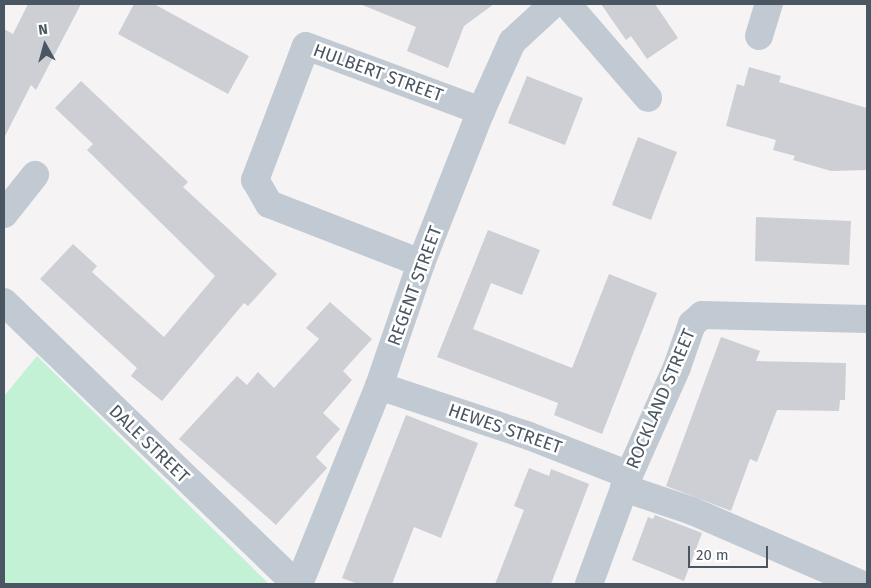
<!DOCTYPE html>
<style>
body{margin:0}
#map{position:relative;width:871px;height:588px;overflow:hidden;background:#f5f3f3;font-family:"Fira Sans",sans-serif}
div>[style]{position:absolute}
.green>*{inset:0;background:#c3f1d5}
.building>*{inset:0;background:#cdcfd5}
.minor>*{height:28px;margin:-14px;padding:0 14px;transform-origin:14px;border-radius:14px;background:#c1cad2}
span{translate:-50% -50%;white-space:nowrap;text-align:center;line-height:1.15;-webkit-text-stroke:5px #fff;paint-order:stroke}
.street-label{font-size:18px;color:#4a5661}
.frame{position:absolute;inset:0;border:5px solid #4a5661;pointer-events:none}
.north{position:absolute;left:20px;top:20px;width:50px;height:50px;-webkit-text-stroke:4px #fff;paint-order:stroke;rotate:353deg;font-size:14px;font-weight:700;line-height:20px;text-align:center;color:#4a5661}
.north::after{content:'';display:block;margin:auto;width:18px;height:22px;background:#4a5661;clip-path:polygon(50% 0,100% 100%,50% 72%,0 100%)}
.scale{position:absolute;left:688px;top:546px;width:80px;height:22px;box-sizing:border-box;border:2px solid #4a5661;border-top:0;padding-left:6px;font-size:15px;line-height:18px;white-space:nowrap;color:#4a5661;-webkit-text-stroke:4px #fff;paint-order:stroke}
</style>
<div id="map">
<div class="green">
<i style="clip-path:polygon(37px 356px,269px 584px,4px 584px,4px 396px)"></i>
</div>
<div class="building">
<i style="clip-path:polygon(28px 4px,81px 4px,36px 90px,31px 85px,4px 138px,4px 29px,13px 34px)"></i>
<i style="clip-path:polygon(134px 4px,154px 4px,249px 56px,228px 94px,118px 34px)"></i>
<i style="clip-path:polygon(360px 4px,494px 4px,464px 26px,448px 68px,407px 51px,416px 27px)"></i>
<i style="clip-path:polygon(601px 4px,655px 4px,678px 38px,647px 59px,631px 36px,626px 40px)"></i>
<i style="clip-path:polygon(749px 67px,781px 76px,779px 82px,867px 108px,867px 170px,831px 171px,793px 160px,795px 156px,773px 150px,776px 140px,726px 126px,737px 84px,744px 86px)"></i>
<i style="clip-path:polygon(527px 76px,583px 98px,565px 145px,508px 123px)"></i>
<i style="clip-path:polygon(81px 81px,188px 182px,183px 187px,277px 274px,248px 306px,244px 303px,162px 401px,131px 376px,137px 368px,40px 279px,73px 244px,97px 266px,92px 272px,164px 337px,215px 276px,87px 150px,93px 144px,55px 108px)"></i>
<i style="clip-path:polygon(638px 137px,677px 152px,651px 220px,612px 205px)"></i>
<i style="clip-path:polygon(756px 217px,851px 221px,849px 265px,755px 261px)"></i>
<i style="clip-path:polygon(488px 230px,540px 250px,522px 295px,491px 283px,473px 329px,572px 368px,609px 274px,657px 293px,602px 434px,554px 415px,558px 403px,437px 357px)"></i>
<i style="clip-path:polygon(330px 302px,372px 339px,343px 371px,352px 380px,323px 413px,340px 429px,316px 457px,327px 468px,276px 525px,179px 439px,237px 376px,247px 385px,258px 372px,274px 388px,319px 339px,306px 328px)"></i>
<i style="clip-path:polygon(721px 337px,760px 351px,756px 361px,846px 363px,845px 400px,840px 400px,839px 411px,777px 410px,757px 462px,750px 459px,731px 511px,666px 486px)"></i>
<i style="clip-path:polygon(406px 415px,478px 443px,441px 538px,414px 527px,392px 584px,358px 584px,342px 578px)"></i>
<i style="clip-path:polygon(529px 468px,549px 476px,551px 469px,589px 484px,551px 584px,495px 584px,524px 510px,514px 506px)"></i>
<i style="clip-path:polygon(655px 515px,702px 533px,684px 581px,632px 560px,648px 517px,653px 519px)"></i>
</div>
<div class="minor">
<i style="left:567px;top:4px;width:124px;rotate:49.2deg"></i>
<i style="left:759px;top:36px;width:34px;rotate:-73deg"></i>
<i style="left:4px;top:214px;width:50px;rotate:-51.5deg"></i>
<i style="left:421px;top:263px;width:163px;rotate:-158.8deg"></i>
<i style="left:269px;top:204px;width:28px;rotate:-120deg"></i>
<i style="left:255px;top:180px;width:143px;rotate:-69.2deg"></i>
<i style="left:306px;top:46px;width:187px;rotate:20.4deg"></i>
<i style="left:4px;top:302px;width:406px;rotate:44deg"></i>
<i style="left:379px;top:386px;width:158px;rotate:18.4deg"></i>
<i style="left:529px;top:436px;width:107px;rotate:21.3deg"></i>
<i style="left:624px;top:488px;width:72px;rotate:18.7deg"></i>
<i style="left:692px;top:511px;width:184px;rotate:23.4deg"></i>
<i style="left:299px;top:584px;width:214px;rotate:-68deg"></i>
<i style="left:379px;top:386px;width:130px;rotate:-71.1deg"></i>
<i style="left:421px;top:263px;width:163px;rotate:-68.5deg"></i>
<i style="left:481px;top:111px;width:76px;rotate:-65.8deg"></i>
<i style="left:512px;top:42px;width:56px;rotate:-42.8deg"></i>
<i style="left:589px;top:584px;width:116px;rotate:-69.8deg"></i>
<i style="left:629px;top:475px;width:118px;rotate:-66deg"></i>
<i style="left:677px;top:367px;width:46px;rotate:-70.8deg"></i>
<i style="left:692px;top:324px;width:13px;rotate:-42deg"></i>
<i style="left:702px;top:315px;width:165px;rotate:1.4deg"></i>
</div>
<div class="street-label">
<span style="left:378px;top:73px;rotate:20deg">HULBERT STREET</span>
<span style="left:415px;top:286px;rotate:-70deg">REGENT STREET</span>
<span style="left:661px;top:399px;rotate:-67deg">ROCKLAND STREET</span>
<span style="left:505px;top:429px;rotate:19deg">HEWES STREET</span>
<span style="left:149px;top:444px;rotate:44deg">DALE STREET</span>
</div>
<div class="frame"></div>
<div class="north">N</div>
<div class="scale">20 m</div>
</div>
